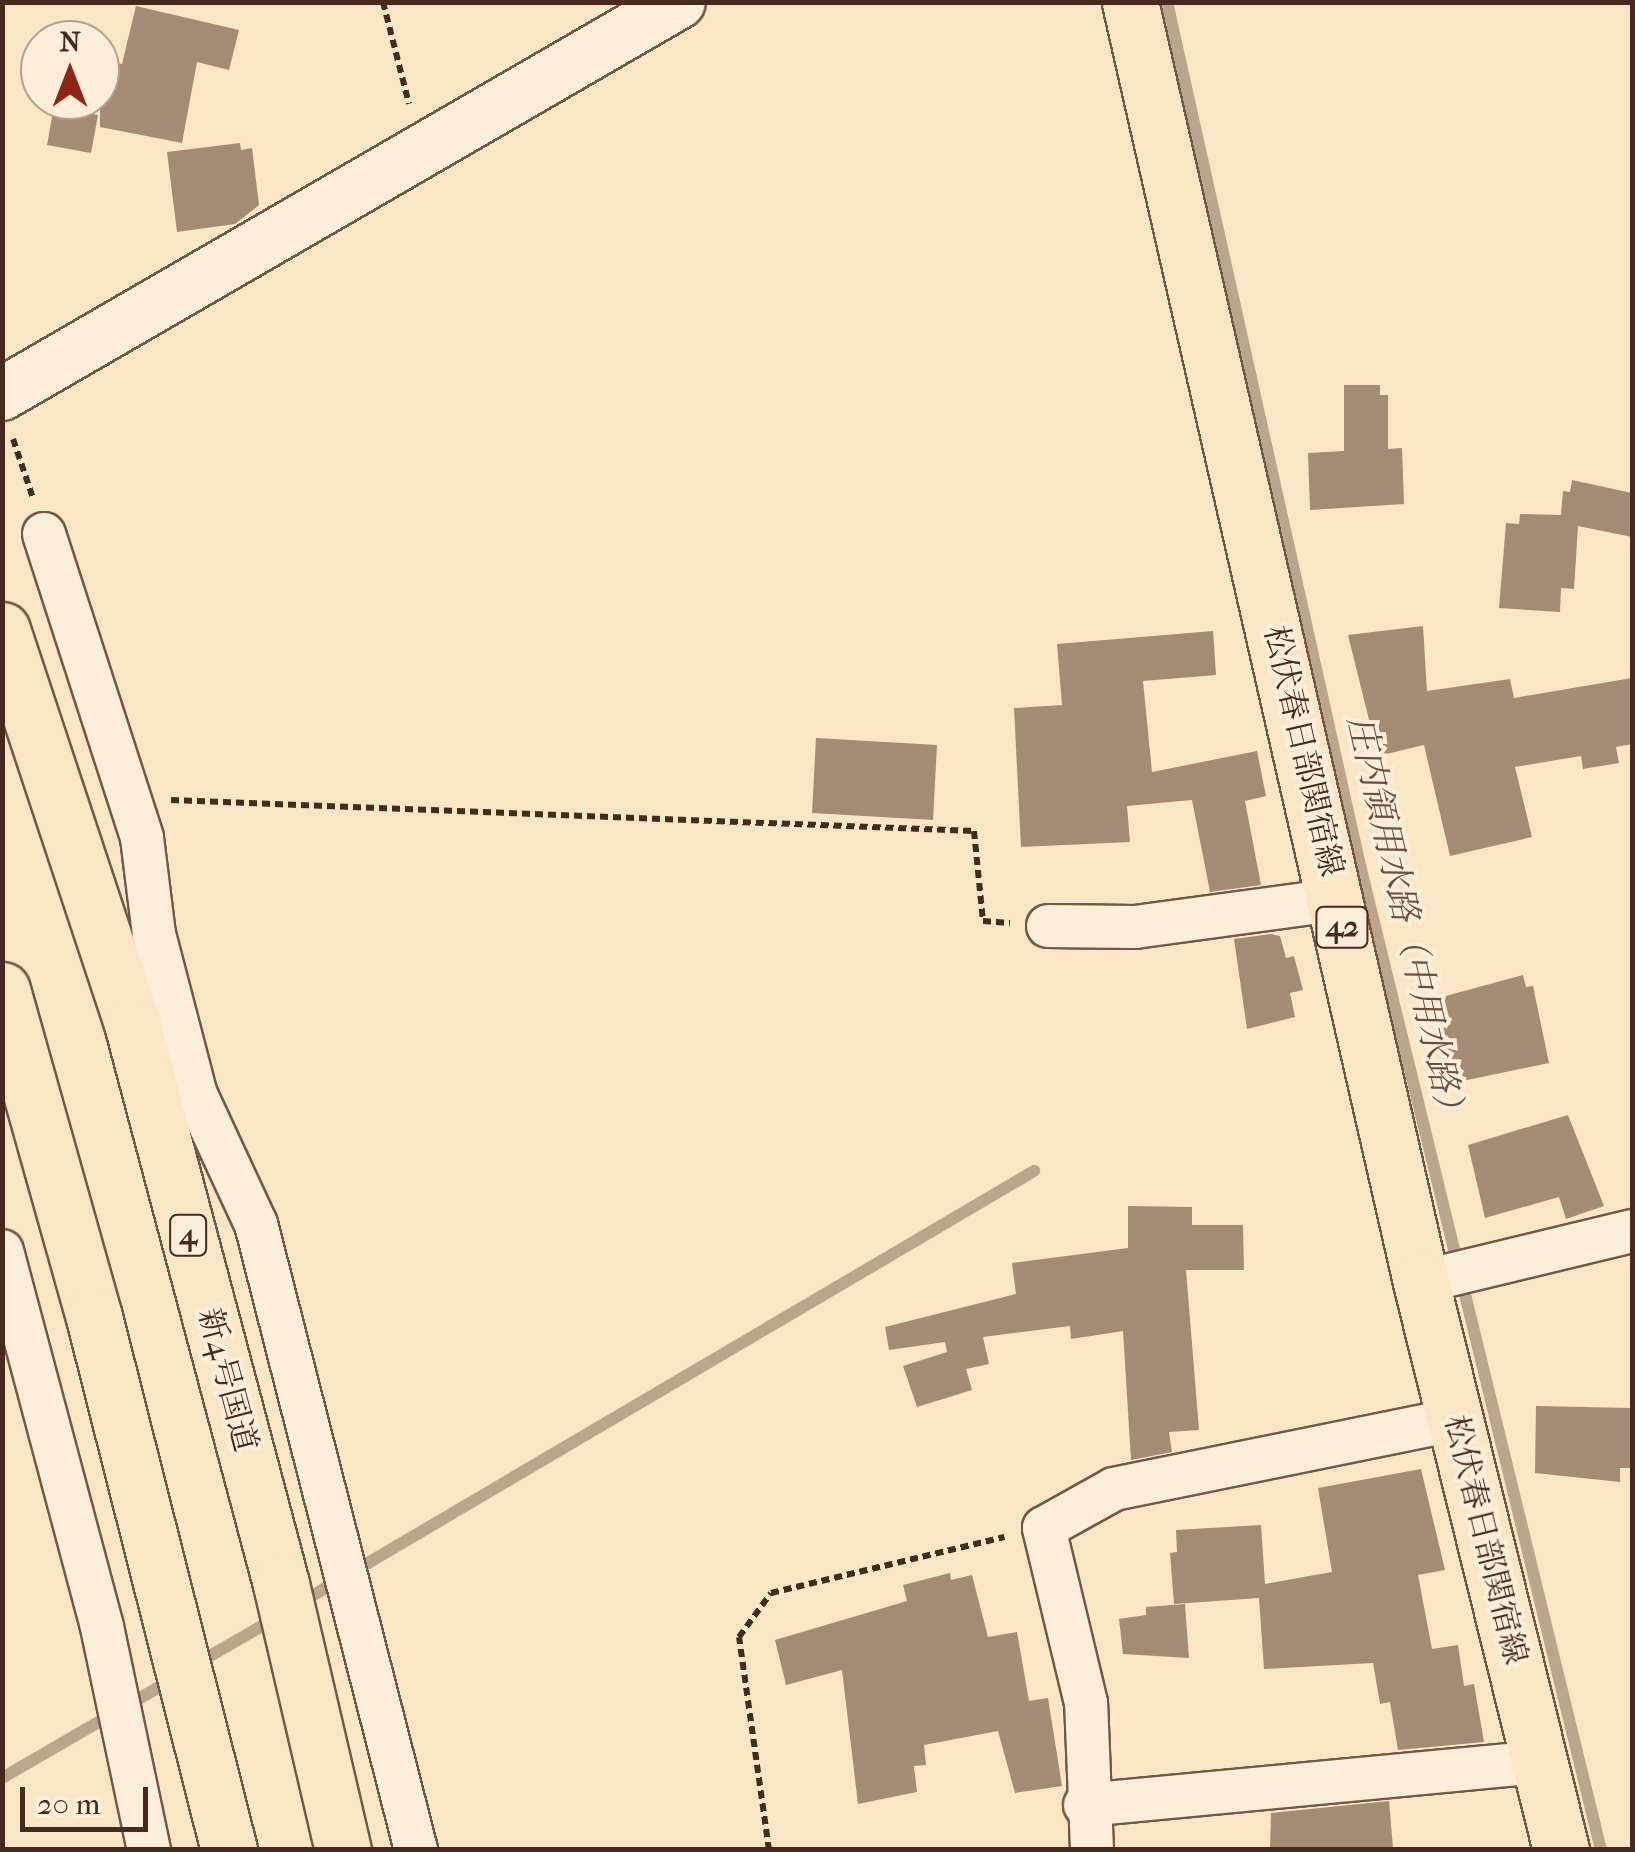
<!DOCTYPE html>
<meta charset="utf-8">
<style>
body{margin:0}
#map{position:relative;width:1635px;height:1852px;overflow:hidden;background:#fae5c5;font-family:"IM FELL French Canon","Noto Serif JP",serif}
div>[style]{position:absolute}
.stream>*{height:12px;margin:-6px;padding:0 6px;transform-origin:6px;border-radius:6px;background:#bda58c}
.building>*{inset:0;background:#a58b74}
.path>*{height:6px;margin-top:-3px;transform-origin:0;background:repeating-linear-gradient(90deg,#48291d 0 8px,transparent 0 13px)}
.roads{filter:drop-shadow(2px 0 #745847) drop-shadow(-2px 0 #745847) drop-shadow(0 2px #745847) drop-shadow(0 -2px #745847)}
.minor>*{height:42px;margin:-21px;padding:0 21px;transform-origin:21px;border-radius:21px;background:#fceed9}
.tertiary>*{height:52px;margin:-26px;padding:0 26px;transform-origin:26px;border-radius:26px;background:#fceed9}
.primary>*{height:55px;margin:-27.5px;padding:0 27.5px;transform-origin:27.5px;border-radius:27.5px;background:#fae5c5}
.trunk>*{height:55px;margin:-27.5px;padding:0 27.5px;transform-origin:27.5px;border-radius:27.5px;background:#fae5c5}
span{translate:-50% -50%;white-space:nowrap;text-align:center;line-height:1.15;-webkit-text-stroke:8px #fceed9;paint-order:stroke}
.shield-label span{padding:2px 8px;background:#fceed9;border:2px solid;border-radius:8px;-webkit-text-stroke-width:0}
.shield-label{font-size:30px;color:#48291d;font-weight:700}
.street-label{font-size:32px;color:#48291d}
.water-label{font-size:35px;color:#6b4e3e;font-style:italic}
.frame{position:absolute;inset:0;border:5px solid #48291d;pointer-events:none}
.north{position:absolute;left:20px;top:20px;width:100px;height:100px;box-sizing:border-box;background:#fceed9;border:2px solid #b49f8e;border-radius:50%;rotate:0deg;font-size:28px;font-weight:700;line-height:40px;text-align:center;color:#48291d}
.north::after{content:'';display:block;margin:auto;width:35px;height:45px;background:#8f2418;clip-path:polygon(50% 0,100% 100%,50% 72%,0 100%)}
.scale{position:absolute;left:20px;top:1787px;width:128px;height:45px;box-sizing:border-box;border:5px solid #48291d;border-top:0;padding-left:12px;font-size:30px;line-height:35px;white-space:nowrap;color:#48291d;-webkit-text-stroke:8px #fceed9;paint-order:stroke}
</style>
<div id="map">
<div class="stream">
<i style="left:1167px;top:2px;width:880px;rotate:77.4deg"></i>
<i style="left:1359px;top:861px;width:1018px;rotate:76.25deg"></i>
<i style="left:300px;top:1603px;width:852px;rotate:-30.48deg"></i>
<i style="left:196px;top:1664px;width:90px;rotate:-30deg"></i>
<i style="left:2px;top:1778px;width:195px;rotate:-30.1deg"></i>
</div>
<div class="building">
<i style="clip-path:polygon(136px 6px,239px 30px,229px 70px,197px 62px,182px 143px,100px 127px,100px 60px,122px 64px)"></i>
<i style="clip-path:polygon(54px 106px,98px 115px,91px 153px,47px 145px)"></i>
<i style="clip-path:polygon(240px 143px,241px 150px,252px 148px,259px 205px,235px 224px,177px 232px,167px 152px)"></i>
<i style="clip-path:polygon(1344px 385px,1380px 385px,1380px 395px,1388px 395px,1388px 449px,1402px 448px,1404px 504px,1310px 510px,1308px 453px,1344px 451px)"></i>
<i style="clip-path:polygon(1572px 480px,1632px 493px,1632px 537px,1578px 526px,1574px 589px,1561px 588px,1560px 612px,1499px 608px,1506px 523px,1519px 524px,1520px 514px,1561px 515px,1563px 491px,1570px 492px)"></i>
<i style="clip-path:polygon(1423px 626px,1427px 691px,1510px 679px,1514px 698px,1632px 678px,1632px 744px,1616px 747px,1619px 763px,1583px 769px,1581px 756px,1515px 767px,1532px 837px,1450px 856px,1424px 745px,1378px 756px,1348px 635px)"></i>
<i style="clip-path:polygon(1213px 631px,1216px 675px,1143px 681px,1152px 772px,1257px 751px,1266px 796px,1245px 801px,1261px 885px,1210px 892px,1192px 800px,1127px 806px,1130px 842px,1021px 847px,1014px 708px,1062px 705px,1057px 644px)"></i>
<i style="clip-path:polygon(816px 738px,937px 745px,933px 820px,812px 813px)"></i>
<i style="clip-path:polygon(1271px 934px,1280px 936px,1286px 958px,1294px 956px,1303px 990px,1290px 993px,1295px 1017px,1247px 1029px,1234px 939px)"></i>
<i style="clip-path:polygon(1523px 975px,1526px 987px,1533px 986px,1549px 1063px,1448px 1084px,1431px 1000px)"></i>
<i style="clip-path:polygon(1568px 1115px,1604px 1206px,1566px 1219px,1559px 1197px,1485px 1218px,1468px 1145px)"></i>
<i style="clip-path:polygon(1128px 1206px,1192px 1207px,1192px 1225px,1243px 1225px,1244px 1270px,1186px 1270px,1199px 1430px,1169px 1432px,1172px 1452px,1131px 1460px,1123px 1331px,1071px 1339px,1070px 1326px,983px 1337px,989px 1364px,966px 1369px,972px 1390px,917px 1407px,903px 1366px,947px 1352px,945px 1342px,889px 1350px,885px 1327px,1016px 1294px,1012px 1263px,1128px 1248px)"></i>
<i style="clip-path:polygon(1536px 1406px,1632px 1408px,1632px 1468px,1620px 1468px,1620px 1482px,1535px 1473px)"></i>
<i style="clip-path:polygon(1421px 1469px,1445px 1570px,1418px 1575px,1432px 1649px,1458px 1645px,1464px 1686px,1474px 1684px,1484px 1742px,1398px 1750px,1390px 1702px,1380px 1704px,1373px 1663px,1264px 1669px,1259px 1598px,1174px 1604px,1170px 1553px,1177px 1552px,1176px 1530px,1261px 1525px,1265px 1584px,1332px 1572px,1318px 1488px)"></i>
<i style="clip-path:polygon(950px 1573px,951px 1580px,972px 1575px,988px 1637px,1017px 1632px,1029px 1701px,1048px 1698px,1062px 1786px,1015px 1793px,998px 1731px,924px 1745px,926px 1765px,914px 1766px,917px 1792px,858px 1804px,842px 1670px,786px 1685px,775px 1640px,907px 1601px,903px 1585px)"></i>
<i style="clip-path:polygon(1185px 1604px,1189px 1658px,1123px 1654px,1119px 1619px,1146px 1615px,1146px 1607px)"></i>
<i style="clip-path:polygon(1389px 1801px,1393px 1848px,1270px 1850px,1271px 1813px)"></i>
</div>
<div class="path">
<i style="left:383px;top:2px;width:105px;rotate:75.7deg"></i>
<i style="left:13px;top:439px;width:62px;rotate:71.3deg"></i>
<i style="left:171px;top:800px;width:804px;rotate:2.21deg"></i>
<i style="left:974px;top:831px;width:90px;rotate:84.3deg"></i>
<i style="left:983px;top:921px;width:27px;rotate:4deg"></i>
<i style="left:769px;top:1850px;width:215px;rotate:-98deg"></i>
<i style="left:739px;top:1637px;width:54px;rotate:-54deg"></i>
<i style="left:771px;top:1593px;width:240px;rotate:-13.5deg"></i>
</div>
<div class="roads">
<div class="minor">
<i style="left:44px;top:534px;width:319px;rotate:72.1deg"></i>
<i style="left:142px;top:838px;width:97px;rotate:82.9deg"></i>
<i style="left:154px;top:934px;width:166px;rotate:75.4deg"></i>
<i style="left:196px;top:1095px;width:142px;rotate:65.1deg"></i>
<i style="left:256px;top:1224px;width:646px;rotate:75.66deg"></i>
<i style="left:1048px;top:926px;width:87px;rotate:0.7deg"></i>
<i style="left:1135px;top:927px;width:203px;rotate:-7.7deg"></i>
<i style="left:2px;top:1251px;width:389px;rotate:75.1deg"></i>
<i style="left:102px;top:1627px;width:228px;rotate:78.1deg"></i>
<i style="left:1421px;top:1282px;width:217px;rotate:-13.6deg"></i>
<i style="left:1085px;top:1805px;width:458px;rotate:-5.4deg"></i>
<i style="left:1092px;top:1850px;width:147px;rotate:-92.3deg"></i>
<i style="left:1086px;top:1703px;width:180px;rotate:-103.5deg"></i>
<i style="left:1044px;top:1528px;width:80px;rotate:-29.1deg"></i>
<i style="left:1114px;top:1489px;width:347px;rotate:-11.5deg"></i>
</div>
<div class="tertiary">
<i style="left:2px;top:394px;width:782px;rotate:-30.07deg"></i>
</div>
<div class="primary">
<i style="left:1130px;top:2px;width:1313px;rotate:77.19deg"></i>
<i style="left:1421px;top:1282px;width:585px;rotate:76.15deg"></i>
</div>
<div class="trunk">
<i style="left:2px;top:630px;width:418px;rotate:71.7deg"></i>
<i style="left:133px;top:1027px;width:576px;rotate:75.12deg"></i>
<i style="left:281px;top:1584px;width:273px;rotate:76.9deg"></i>
<i style="left:2px;top:990px;width:340px;rotate:74.3deg"></i>
<i style="left:94px;top:1317px;width:550px;rotate:75.79deg"></i>
</div>
</div>
<div class="shield-label">
<span style="left:1342px;top:927px">42</span>
<span style="left:188px;top:1235px">4</span>
</div>
<div class="street-label">
<span style="left:1303px;top:751px;rotate:77deg">松伏春日部関宿線</span>
<span style="left:227px;top:1380px;rotate:75deg">新4号国道</span>
<span style="left:1485px;top:1540px;rotate:76deg">松伏春日部関宿線</span>
</div>
<div class="water-label">
<span style="left:1406px;top:921px;rotate:77deg">庄内領用水路（中用水路）</span>
</div>
<div class="frame"></div>
<div class="north">N</div>
<div class="scale">20 m</div>
</div>
